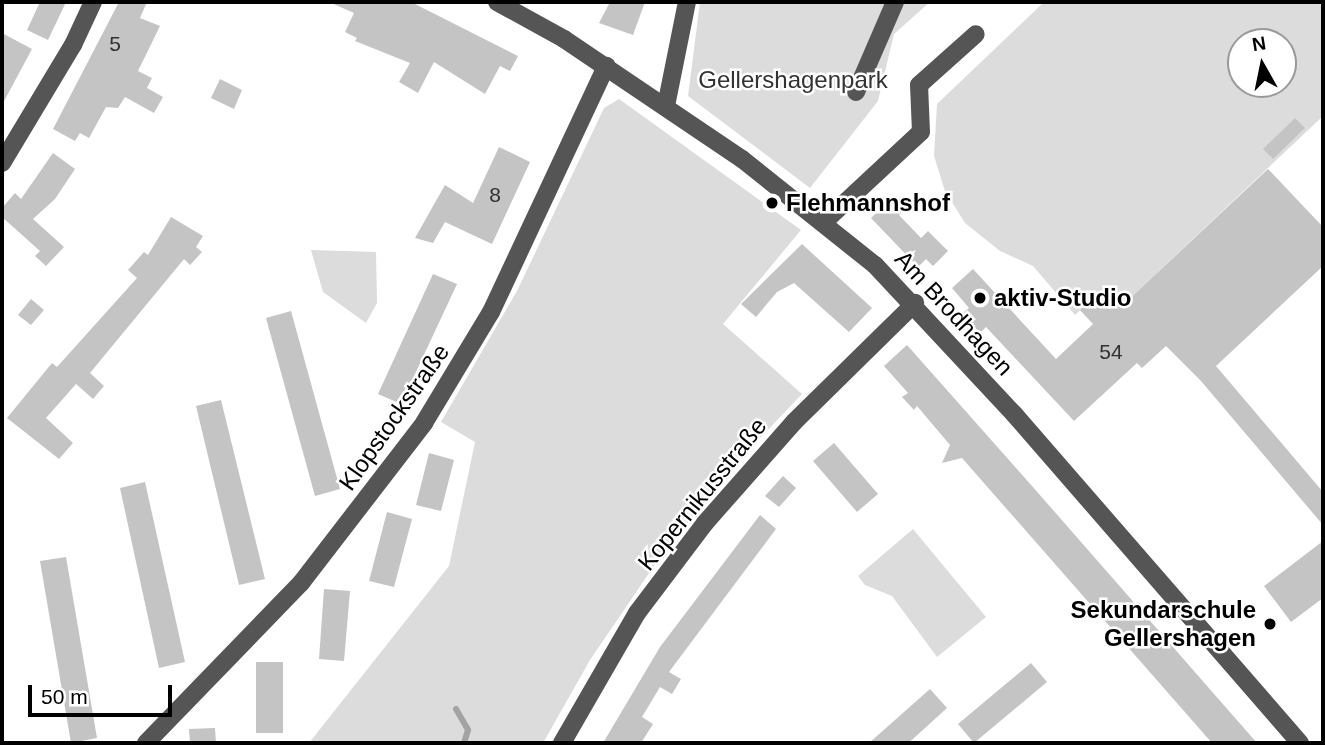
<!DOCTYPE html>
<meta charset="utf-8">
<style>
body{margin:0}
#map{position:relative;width:1325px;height:745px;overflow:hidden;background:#fff;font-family:Helvetica,sans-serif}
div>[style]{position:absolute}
.green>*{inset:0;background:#dcdcdc}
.stream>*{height:6px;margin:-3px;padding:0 3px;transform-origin:3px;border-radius:3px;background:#a3a3a3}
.building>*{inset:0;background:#c4c4c4}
.minor>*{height:18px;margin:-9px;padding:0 9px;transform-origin:9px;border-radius:9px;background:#555}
.dots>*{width:19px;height:19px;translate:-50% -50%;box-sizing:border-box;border:4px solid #fff;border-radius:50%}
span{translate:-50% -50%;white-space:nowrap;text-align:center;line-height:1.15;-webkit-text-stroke:5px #fff;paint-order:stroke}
.number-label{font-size:21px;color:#313131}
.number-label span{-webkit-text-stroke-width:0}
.park-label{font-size:24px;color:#333}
.poi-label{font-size:24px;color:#000;font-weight:700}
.left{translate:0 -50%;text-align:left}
.right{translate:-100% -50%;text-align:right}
.street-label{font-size:24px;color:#000}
.frame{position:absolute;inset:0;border:4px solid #000;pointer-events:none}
.north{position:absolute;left:1227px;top:28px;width:70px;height:70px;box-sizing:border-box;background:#fff;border:2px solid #999;border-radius:50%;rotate:351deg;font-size:19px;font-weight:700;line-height:28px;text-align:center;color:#000}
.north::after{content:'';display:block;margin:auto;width:24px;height:32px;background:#000;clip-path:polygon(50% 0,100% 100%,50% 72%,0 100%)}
.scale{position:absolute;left:28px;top:685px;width:144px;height:32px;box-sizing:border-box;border:4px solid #000;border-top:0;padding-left:9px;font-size:21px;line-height:24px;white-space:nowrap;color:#000;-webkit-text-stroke:5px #fff;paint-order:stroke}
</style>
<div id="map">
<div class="green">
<i style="clip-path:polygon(700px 2px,930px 2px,894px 34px,878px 101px,810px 188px,688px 96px)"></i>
<i style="clip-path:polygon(evenodd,1044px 2px,1323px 2px,1323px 116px,1125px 303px,1108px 285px,1075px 315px,1033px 266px,1000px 251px,965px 223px,945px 191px,934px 156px,937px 104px,1044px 2px,1241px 42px,1283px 42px,1283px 84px,1241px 84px,1241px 42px)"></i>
<i style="clip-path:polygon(619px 99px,801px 230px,723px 324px,802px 394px,738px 461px,660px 557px,590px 660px,543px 743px,309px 743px,449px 566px,475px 442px,441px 422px,517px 291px,604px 108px)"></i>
<i style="clip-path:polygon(311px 250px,376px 252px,377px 303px,366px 323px,323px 292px)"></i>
<i style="clip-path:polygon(913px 529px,986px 617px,937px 657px,892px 596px,865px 585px,858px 576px)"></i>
</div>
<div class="stream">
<i style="left:456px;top:709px;width:24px;rotate:60deg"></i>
<i style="left:468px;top:730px;width:14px;rotate:107deg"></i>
</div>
<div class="building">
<i style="clip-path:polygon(40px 2px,66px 2px,48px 40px,27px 30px)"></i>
<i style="clip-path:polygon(119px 2px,147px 2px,140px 18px,160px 26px,138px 71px,152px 78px,147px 88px,163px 97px,154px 113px,125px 97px,118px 108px,106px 107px,89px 138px,80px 133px,75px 141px,53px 129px)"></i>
<i style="clip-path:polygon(329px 2px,411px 2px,518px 56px,510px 71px,500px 66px,485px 94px,434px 62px,418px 93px,399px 82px,410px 63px,355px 41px,357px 38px,345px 32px,354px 13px)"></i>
<i style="clip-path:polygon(610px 2px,645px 2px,633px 35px,599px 23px)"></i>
<i style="clip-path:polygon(2px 33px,32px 49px,2px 105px)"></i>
<i style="clip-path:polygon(220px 79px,242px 90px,234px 109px,211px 98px)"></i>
<i style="clip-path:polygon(1295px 118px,1305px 128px,1273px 159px,1263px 149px)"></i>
<i style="clip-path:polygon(499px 147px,530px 162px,492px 244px,445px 222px,433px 243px,415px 238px,445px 185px,473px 203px)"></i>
<i style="clip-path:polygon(53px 153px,75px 169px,55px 199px,33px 219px,64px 247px,46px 266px,35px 256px,40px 251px,2px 217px,2px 208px,15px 193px,21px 199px)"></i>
<i style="clip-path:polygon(1268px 169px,1323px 227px,1323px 266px,1216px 366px,1323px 492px,1323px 525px,1201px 381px,1166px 346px,1142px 368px,1137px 363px,1074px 421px,986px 327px,980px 333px,962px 314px,969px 308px,952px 288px,973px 269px,1056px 359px,1093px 324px,1080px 310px,1108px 285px,1125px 303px)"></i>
<i style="clip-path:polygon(893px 197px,905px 209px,899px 215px,921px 238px,928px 231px,948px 251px,933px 266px,926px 259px,918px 267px,871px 218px)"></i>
<i style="clip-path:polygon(171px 217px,203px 236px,196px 247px,202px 252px,190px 265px,184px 259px,90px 373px,104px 386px,93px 399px,76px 384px,46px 418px,73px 443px,59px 459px,7px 418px,52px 363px,57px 367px,137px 278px,128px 270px,144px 252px,148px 255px)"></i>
<i style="clip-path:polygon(802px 244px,872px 308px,849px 332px,794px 283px,777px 292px,756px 317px,741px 304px)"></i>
<i style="clip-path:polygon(433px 274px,457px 284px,401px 404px,378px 394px)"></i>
<i style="clip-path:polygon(31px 299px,44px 310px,31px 325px,18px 315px)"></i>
<i style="clip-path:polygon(291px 311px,340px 489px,315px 496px,266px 318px)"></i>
<i style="clip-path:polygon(907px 345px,1032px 486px,1257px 743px,1212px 743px,962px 458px,942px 463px,950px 445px,917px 406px,914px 410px,902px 397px,908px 393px,884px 366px)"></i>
<i style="clip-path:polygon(221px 400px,265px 579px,239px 585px,196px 406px)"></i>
<i style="clip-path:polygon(834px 443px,878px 494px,857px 512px,813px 461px)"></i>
<i style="clip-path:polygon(429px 453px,454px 460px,441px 511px,416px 505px)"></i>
<i style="clip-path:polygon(783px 476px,796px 488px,779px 507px,765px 496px)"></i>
<i style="clip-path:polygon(145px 482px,185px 662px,159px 668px,120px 488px)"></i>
<i style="clip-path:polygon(387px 512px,412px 519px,394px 587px,369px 581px)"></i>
<i style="clip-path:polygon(760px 515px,776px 529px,669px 672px,681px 679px,672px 694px,660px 687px,642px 717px,653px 724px,641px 743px,603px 743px,660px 647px)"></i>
<i style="clip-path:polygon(1323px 541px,1323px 598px,1291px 622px,1264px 586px)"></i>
<i style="clip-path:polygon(66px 557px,97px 738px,71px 743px,40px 561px)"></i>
<i style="clip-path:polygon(324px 589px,350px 591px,344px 661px,319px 659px)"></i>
<i style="clip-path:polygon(256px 662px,283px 662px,283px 733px,256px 733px)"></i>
<i style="clip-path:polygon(1031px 663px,1047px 682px,974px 743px,958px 724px)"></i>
<i style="clip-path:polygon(930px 689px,947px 708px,914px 738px,908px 743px,869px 743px)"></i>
<i style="clip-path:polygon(215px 728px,216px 743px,190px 743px,189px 729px)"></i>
</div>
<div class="minor">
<i style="left:497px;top:2px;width:77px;rotate:28.9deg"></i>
<i style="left:564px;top:39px;width:215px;rotate:34deg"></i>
<i style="left:742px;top:159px;width:170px;rotate:38.6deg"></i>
<i style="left:875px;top:265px;width:204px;rotate:47deg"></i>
<i style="left:1014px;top:414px;width:436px;rotate:49deg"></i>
<i style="left:856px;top:92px;width:98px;rotate:-66.6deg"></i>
<i style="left:666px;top:106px;width:106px;rotate:-78.6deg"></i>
<i style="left:2px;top:163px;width:138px;rotate:-59deg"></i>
<i style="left:73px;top:45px;width:47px;rotate:-65.1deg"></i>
<i style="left:824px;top:222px;width:132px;rotate:-42.9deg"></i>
<i style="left:921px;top:132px;width:47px;rotate:-92.4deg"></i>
<i style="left:919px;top:85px;width:76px;rotate:-41.8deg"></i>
<i style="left:146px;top:743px;width:223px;rotate:-45.9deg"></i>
<i style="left:301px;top:583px;width:202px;rotate:-52.4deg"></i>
<i style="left:424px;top:423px;width:130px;rotate:-58.9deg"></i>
<i style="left:491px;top:312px;width:272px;rotate:-64.9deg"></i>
<i style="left:562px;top:743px;width:150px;rotate:-60deg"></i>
<i style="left:637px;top:613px;width:113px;rotate:-52.9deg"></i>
<i style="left:705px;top:523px;width:135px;rotate:-48.6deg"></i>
<i style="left:794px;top:422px;width:170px;rotate:-44.5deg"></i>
</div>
<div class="dots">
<i style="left:772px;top:203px;background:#000"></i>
<i style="left:980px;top:298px;background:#000"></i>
<i style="left:1270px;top:624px;background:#000"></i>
</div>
<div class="number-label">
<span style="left:115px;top:44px">5</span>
<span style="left:495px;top:195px">8</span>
<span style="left:1111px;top:352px">54</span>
</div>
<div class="park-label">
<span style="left:793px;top:80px">Gellershagenpark</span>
</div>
<div class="poi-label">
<span class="left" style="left:786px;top:203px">Flehmannshof</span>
<span class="left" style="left:994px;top:298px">aktiv-Studio</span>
<span class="right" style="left:1256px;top:624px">Sekundarschule<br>Gellershagen</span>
</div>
<div class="street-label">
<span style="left:954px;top:313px;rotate:47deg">Am Brodhagen</span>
<span style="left:394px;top:417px;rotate:-55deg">Klopstockstraße</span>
<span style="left:702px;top:494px;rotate:-51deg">Kopernikusstraße</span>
</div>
<div class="frame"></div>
<div class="north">N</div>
<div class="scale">50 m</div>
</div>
